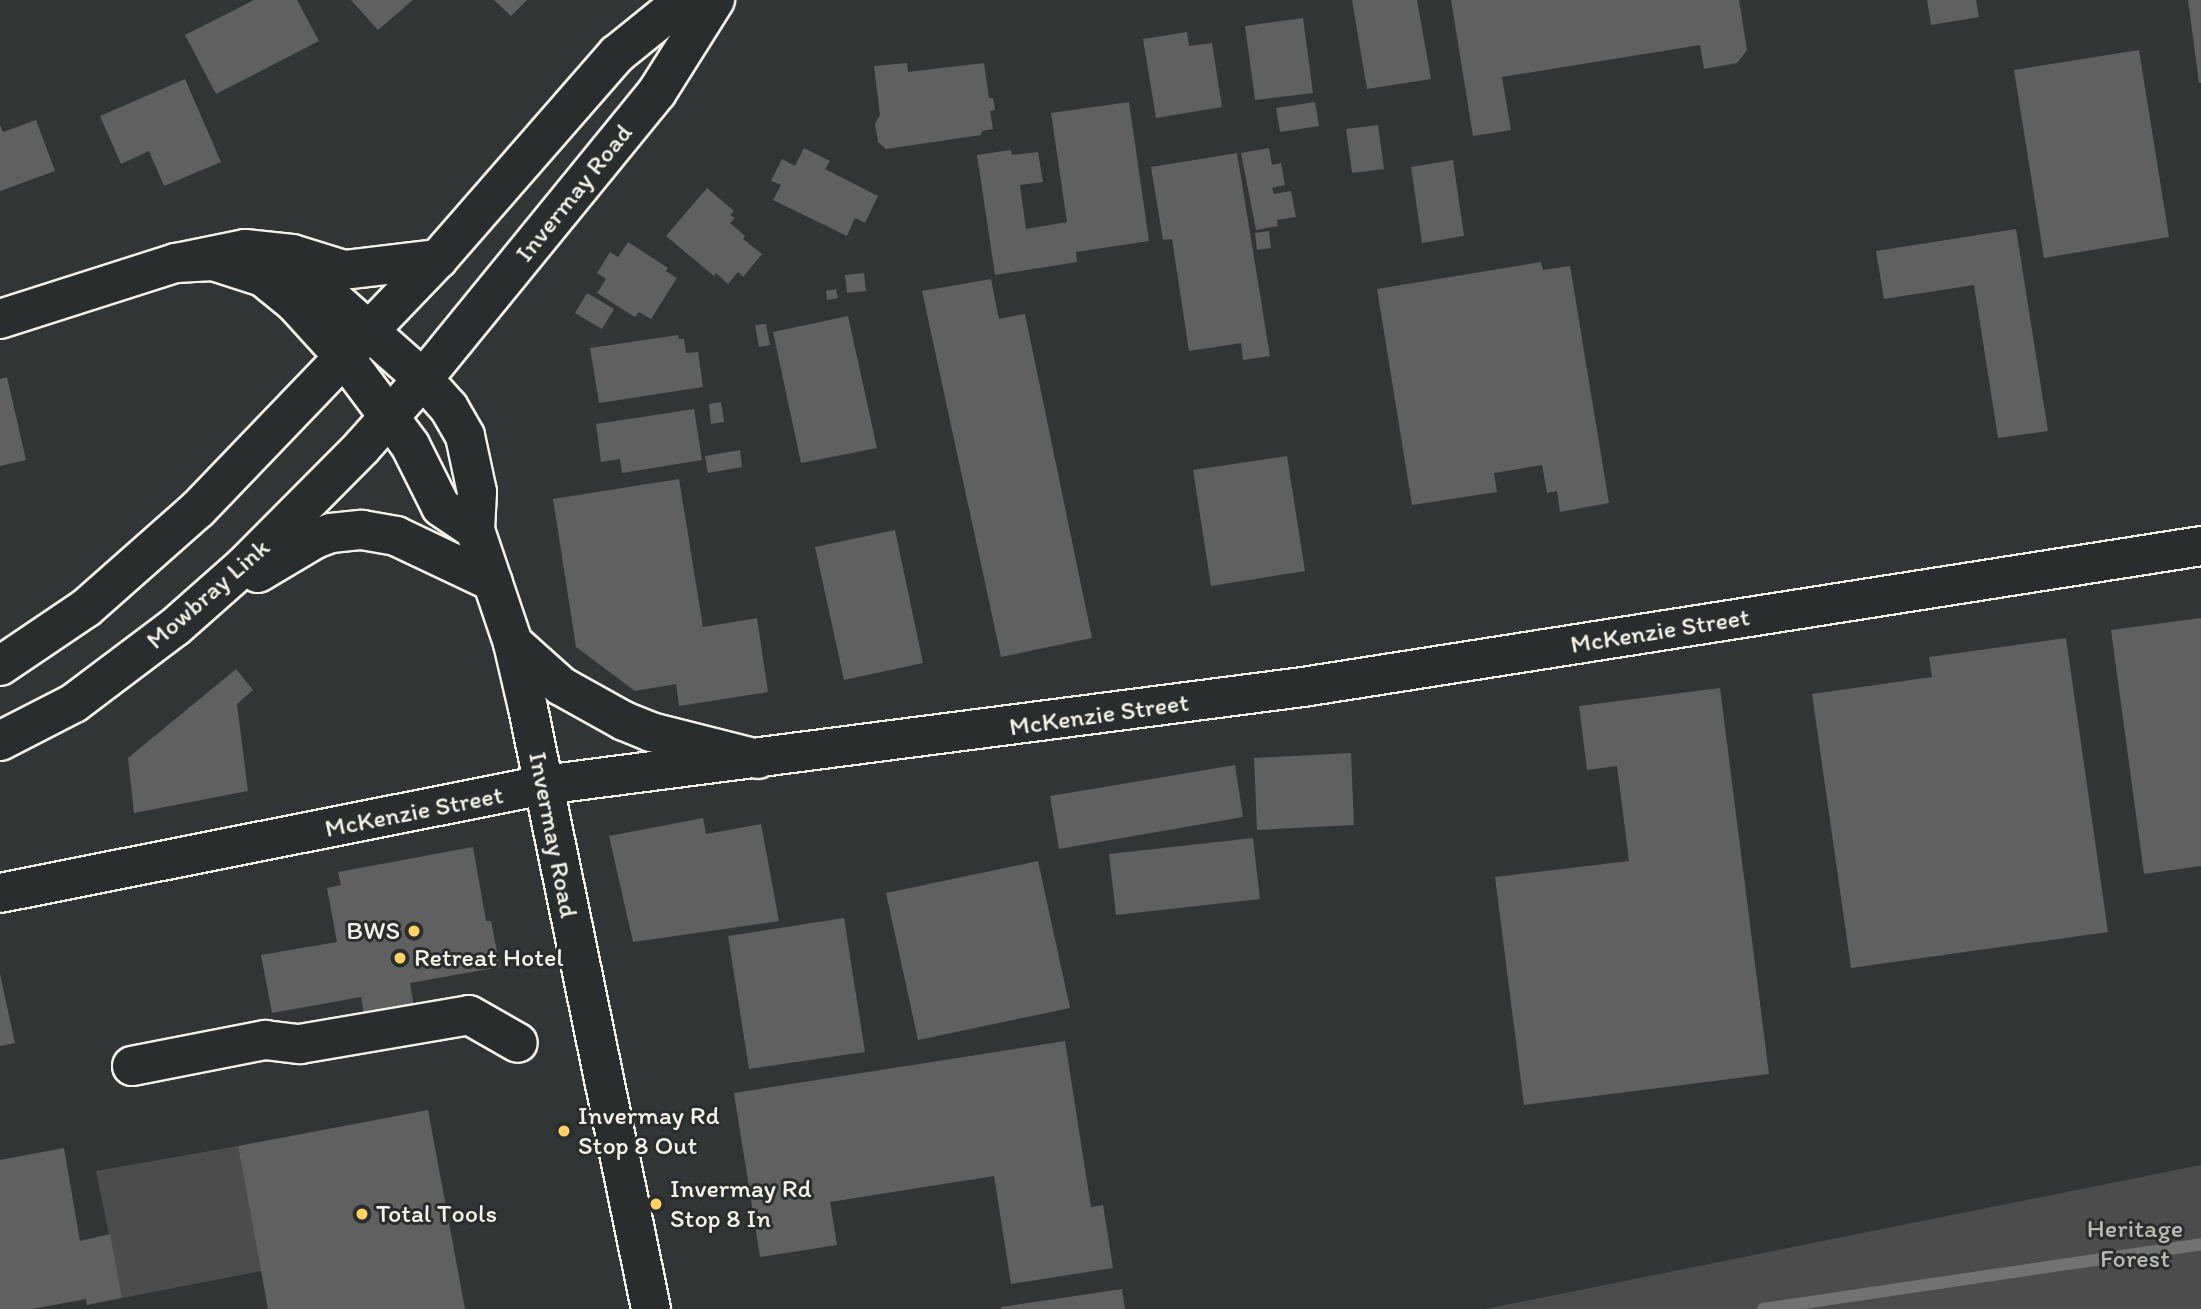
<!DOCTYPE html>
<style>
body{margin:0}
#map{position:relative;width:2201px;height:1309px;overflow:hidden;background:#323535;font-family:Itim,sans-serif}
div>[style]{position:absolute}
.green>*{inset:0;background:#4b4d4c}
.stream>*{height:12px;margin:-6px;padding:0 6px;transform-origin:6px;border-radius:6px;background:#727370}
.building>*{inset:0;background:#5f605f}
.roads{filter:drop-shadow(2px 0 #f4f1e8) drop-shadow(-2px 0 #f4f1e8) drop-shadow(0 2px #f4f1e8) drop-shadow(0 -2px #f4f1e8)}
.minor>*{height:38px;margin:-19px;padding:0 19px;transform-origin:19px;border-radius:19px;background:#2a2d2e}
.major>*{height:38px;margin:-19px;padding:0 19px;transform-origin:19px;border-radius:19px;background:#2a2d2e}
.dots>*{width:19px;height:19px;translate:-50% -50%;box-sizing:border-box;border:4px solid #2a2d2e;border-radius:50%}
span{translate:-50% -50%;white-space:nowrap;text-align:center;line-height:1.15;-webkit-text-stroke:6px #2a2d2e;paint-order:stroke}
.street-label{font-size:26px;color:#f4f1e8}
.poi-label{font-size:26px;color:#f4f1e8}
.right{translate:-100% -50%;text-align:right}
.left{translate:0 -50%;text-align:left}
.park-label{font-size:26px;color:#b9b8b1}
</style>
<div id="map">
<div class="green">
<i style="clip-path:polygon(238px 1146px,261px 1271px,122px 1298px,96px 1171px)"></i>
<i style="clip-path:polygon(2201px 1165px,2201px 1309px,1485px 1309px)"></i>
</div>
<div class="stream">
<i style="left:1763px;top:1309px;width:443px;rotate:-8.4deg"></i>
</div>
<div class="building">
<i style="clip-path:polygon(254px 0,297px 0,319px 41px,216px 94px,185px 35px)"></i>
<i style="clip-path:polygon(351px 0,413px 0,378px 30px)"></i>
<i style="clip-path:polygon(494px 0,527px 0,511px 16px)"></i>
<i style="clip-path:polygon(1352px 0,1417px 0,1431px 79px,1367px 89px)"></i>
<i style="clip-path:polygon(1451px 0,1739px 0,1747px 50px,1737px 63px,1704px 69px,1700px 45px,1502px 77px,1511px 130px,1473px 136px)"></i>
<i style="clip-path:polygon(1927px 0,1976px 0,1979px 17px,1931px 25px)"></i>
<i style="clip-path:polygon(2188px 0,2201px 0,2201px 83px,2199px 83px)"></i>
<i style="clip-path:polygon(1303px 18px,1313px 93px,1255px 100px,1245px 26px)"></i>
<i style="clip-path:polygon(1187px 32px,1189px 46px,1212px 43px,1222px 107px,1156px 118px,1143px 39px)"></i>
<i style="clip-path:polygon(2139px 50px,2169px 237px,2044px 258px,2014px 70px)"></i>
<i style="clip-path:polygon(907px 63px,908px 72px,984px 63px,989px 98px,993px 98px,995px 110px,990px 111px,993px 129px,982px 131px,981px 135px,886px 149px,878px 142px,875px 124px,880px 115px,874px 66px)"></i>
<i style="clip-path:polygon(185px 79px,221px 162px,164px 186px,149px 151px,121px 164px,100px 116px)"></i>
<i style="clip-path:polygon(1129px 102px,1149px 241px,1076px 252px,1077px 262px,995px 275px,977px 155px,1011px 150px,1012px 155px,1038px 152px,1043px 182px,1020px 185px,1026px 229px,1067px 222px,1051px 113px)"></i>
<i style="clip-path:polygon(1315px 102px,1319px 126px,1280px 132px,1276px 108px)"></i>
<i style="clip-path:polygon(36px 120px,55px 171px,0 191px,0 125px,3px 132px)"></i>
<i style="clip-path:polygon(1378px 125px,1384px 169px,1352px 173px,1346px 129px)"></i>
<i style="clip-path:polygon(804px 148px,830px 161px,825px 169px,878px 196px,865px 223px,855px 218px,847px 236px,773px 200px,781px 185px,771px 181px,782px 159px,795px 166px)"></i>
<i style="clip-path:polygon(1269px 148px,1272px 165px,1281px 163px,1285px 185px,1272px 188px,1274px 194px,1291px 191px,1296px 217px,1277px 220px,1278px 226px,1256px 230px,1241px 153px)"></i>
<i style="clip-path:polygon(1237px 153px,1270px 356px,1243px 360px,1241px 343px,1189px 351px,1172px 239px,1163px 240px,1151px 167px)"></i>
<i style="clip-path:polygon(1453px 160px,1464px 236px,1422px 243px,1411px 167px)"></i>
<i style="clip-path:polygon(707px 188px,734px 211px,730px 215px,735px 218px,730px 223px,745px 236px,743px 239px,762px 254px,743px 277px,738px 272px,728px 284px,716px 273px,714px 276px,666px 236px)"></i>
<i style="clip-path:polygon(2016px 229px,2048px 431px,1998px 438px,1974px 285px,1884px 299px,1876px 251px)"></i>
<i style="clip-path:polygon(1269px 231px,1271px 248px,1257px 250px,1255px 233px)"></i>
<i style="clip-path:polygon(628px 242px,668px 268px,666px 271px,677px 278px,651px 319px,639px 312px,635px 317px,597px 293px,606px 279px,597px 273px,610px 252px,618px 257px)"></i>
<i style="clip-path:polygon(1541px 262px,1543px 270px,1570px 266px,1609px 503px,1560px 512px,1557px 491px,1547px 493px,1542px 465px,1494px 473px,1497px 492px,1412px 505px,1377px 289px)"></i>
<i style="clip-path:polygon(864px 273px,866px 291px,847px 293px,845px 275px)"></i>
<i style="clip-path:polygon(991px 279px,999px 319px,1025px 314px,1092px 638px,1001px 657px,922px 291px)"></i>
<i style="clip-path:polygon(836px 289px,838px 298px,827px 300px,826px 291px)"></i>
<i style="clip-path:polygon(587px 293px,614px 309px,602px 329px,575px 313px)"></i>
<i style="clip-path:polygon(848px 316px,877px 448px,801px 463px,773px 332px)"></i>
<i style="clip-path:polygon(766px 324px,770px 345px,759px 347px,755px 325px)"></i>
<i style="clip-path:polygon(678px 335px,679px 339px,684px 339px,686px 353px,698px 352px,703px 387px,599px 403px,590px 348px)"></i>
<i style="clip-path:polygon(7px 377px,26px 460px,0 466px,0 379px)"></i>
<i style="clip-path:polygon(721px 402px,724px 422px,711px 424px,709px 404px)"></i>
<i style="clip-path:polygon(694px 409px,702px 460px,622px 473px,620px 459px,601px 462px,596px 424px)"></i>
<i style="clip-path:polygon(740px 450px,742px 467px,708px 473px,705px 456px)"></i>
<i style="clip-path:polygon(1287px 456px,1305px 571px,1211px 586px,1193px 470px)"></i>
<i style="clip-path:polygon(679px 479px,703px 627px,757px 618px,768px 692px,679px 706px,676px 684px,635px 691px,576px 647px,553px 499px)"></i>
<i style="clip-path:polygon(895px 530px,923px 663px,844px 680px,815px 547px)"></i>
<i style="clip-path:polygon(2201px 618px,2201px 866px,2144px 874px,2111px 630px)"></i>
<i style="clip-path:polygon(2066px 638px,2108px 932px,1851px 968px,1812px 694px,1932px 677px,1929px 657px)"></i>
<i style="clip-path:polygon(236px 669px,253px 690px,237px 704px,248px 791px,134px 813px,128px 758px)"></i>
<i style="clip-path:polygon(1720px 688px,1769px 1074px,1524px 1105px,1495px 877px,1629px 861px,1617px 766px,1587px 770px,1579px 706px)"></i>
<i style="clip-path:polygon(1351px 753px,1354px 825px,1257px 830px,1254px 758px)"></i>
<i style="clip-path:polygon(1235px 765px,1243px 817px,1059px 849px,1050px 796px)"></i>
<i style="clip-path:polygon(703px 818px,706px 834px,761px 824px,779px 921px,633px 942px,609px 836px)"></i>
<i style="clip-path:polygon(1253px 838px,1260px 899px,1116px 915px,1109px 854px)"></i>
<i style="clip-path:polygon(473px 847px,486px 921px,491px 921px,500px 967px,410px 983px,418px 1031px,369px 1041px,361px 997px,272px 1013px,261px 955px,337px 942px,327px 888px,341px 885px,338px 872px)"></i>
<i style="clip-path:polygon(1038px 861px,1070px 1008px,918px 1040px,886px 893px)"></i>
<i style="clip-path:polygon(844px 918px,865px 1052px,749px 1069px,728px 936px)"></i>
<i style="clip-path:polygon(0 974px,15px 1043px,0 1046px)"></i>
<i style="clip-path:polygon(1065px 1041px,1091px 1207px,1103px 1205px,1113px 1268px,1011px 1284px,994px 1176px,830px 1202px,837px 1245px,760px 1257px,734px 1093px)"></i>
<i style="clip-path:polygon(428px 1110px,465px 1309px,268px 1309px,238px 1146px)"></i>
<i style="clip-path:polygon(64px 1148px,80px 1241px,110px 1234px,122px 1298px,87px 1305px,86px 1299px,32px 1309px,0 1309px,0 1160px)"></i>
<i style="clip-path:polygon(1122px 1289px,1125px 1309px,1001px 1309px,1001px 1307px)"></i>
</div>
<div class="roads">
<div class="minor">
<i style="left:270px;top:261px;width:34px;rotate:24deg"></i>
<i style="left:301px;top:275px;width:31px;rotate:36deg"></i>
<i style="left:326px;top:293px;width:57px;rotate:41.5deg"></i>
<i style="left:0;top:319px;width:185px;rotate:-17.7deg"></i>
<i style="left:176px;top:263px;width:37px;rotate:-3deg"></i>
<i style="left:213px;top:261px;width:52px;rotate:17.7deg"></i>
<i style="left:263px;top:277px;width:40px;rotate:39deg"></i>
<i style="left:294px;top:302px;width:76px;rotate:47.7deg"></i>
<i style="left:0;top:893px;width:555px;rotate:-11.23deg"></i>
<i style="left:544px;top:785px;width:765px;rotate:-7.36deg"></i>
<i style="left:1303px;top:687px;width:909px;rotate:-8.92deg"></i>
<i style="left:132px;top:1066px;width:136px;rotate:-11.1deg"></i>
<i style="left:265px;top:1040px;width:35px;rotate:7deg"></i>
<i style="left:300px;top:1044px;width:171px;rotate:-9.7deg"></i>
<i style="left:469px;top:1015px;width:56px;rotate:29.7deg"></i>
</div>
<div class="major">
<i style="left:176px;top:263px;width:70px;rotate:-11.5deg"></i>
<i style="left:245px;top:249px;width:47px;rotate:6.1deg"></i>
<i style="left:292px;top:254px;width:54px;rotate:17.1deg"></i>
<i style="left:344px;top:270px;width:95px;rotate:-6.7deg"></i>
<i style="left:369px;top:331px;width:72px;rotate:41.6deg"></i>
<i style="left:423px;top:379px;width:39px;rotate:48deg"></i>
<i style="left:449px;top:408px;width:32px;rotate:60deg"></i>
<i style="left:465px;top:436px;width:57px;rotate:77.9deg"></i>
<i style="left:477px;top:492px;width:38px;rotate:93deg"></i>
<i style="left:475px;top:530px;width:119px;rotate:71.4deg"></i>
<i style="left:513px;top:643px;width:67px;rotate:77deg"></i>
<i style="left:528px;top:708px;width:613px;rotate:78.43deg"></i>
<i style="left:345px;top:358px;width:109px;rotate:53.2deg"></i>
<i style="left:410px;top:445px;width:69px;rotate:63.4deg"></i>
<i style="left:441px;top:507px;width:41px;rotate:34.1deg"></i>
<i style="left:258px;top:573px;width:66px;rotate:-30.8deg"></i>
<i style="left:315px;top:539px;width:17px;rotate:-21deg"></i>
<i style="left:331px;top:533px;width:31px;rotate:-6deg"></i>
<i style="left:362px;top:530px;width:35px;rotate:10deg"></i>
<i style="left:396px;top:536px;width:107px;rotate:25.4deg"></i>
<i style="left:513px;top:643px;width:64px;rotate:41.9deg"></i>
<i style="left:561px;top:686px;width:72px;rotate:29.1deg"></i>
<i style="left:624px;top:721px;width:29px;rotate:22deg"></i>
<i style="left:651px;top:732px;width:110px;rotate:14.2deg"></i>
<i style="left:0;top:666px;width:104px;rotate:-34deg"></i>
<i style="left:86px;top:608px;width:149px;rotate:-41.5deg"></i>
<i style="left:198px;top:509px;width:347px;rotate:-46.2deg"></i>
<i style="left:438px;top:259px;width:272px;rotate:-48.9deg"></i>
<i style="left:617px;top:54px;width:86px;rotate:-38.9deg"></i>
<i style="left:0;top:741px;width:83px;rotate:-27.2deg"></i>
<i style="left:74px;top:703px;width:126px;rotate:-37deg"></i>
<i style="left:175px;top:627px;width:92px;rotate:-41.5deg"></i>
<i style="left:244px;top:566px;width:168px;rotate:-45.2deg"></i>
<i style="left:362px;top:447px;width:91px;rotate:-48.1deg"></i>
<i style="left:423px;top:379px;width:370px;rotate:-50.8deg"></i>
<i style="left:657px;top:92px;width:109px;rotate:-57.8deg"></i>
</div>
</div>
<div class="dots">
<i style="left:414px;top:931px;background:#ffd166"></i>
<i style="left:400px;top:958px;background:#ffd166"></i>
<i style="left:564px;top:1131px;background:#ffd166"></i>
<i style="left:656px;top:1204px;background:#ffd166"></i>
<i style="left:362px;top:1214px;background:#ffd166"></i>
</div>
<div class="street-label">
<span style="left:574px;top:193px;rotate:-51deg">Invermay Road</span>
<span style="left:208px;top:594px;rotate:-41deg">Mowbray Link</span>
<span style="left:1660px;top:631px;rotate:-9deg">McKenzie Street</span>
<span style="left:1099px;top:715px;rotate:-8deg">McKenzie Street</span>
<span style="left:414px;top:812px;rotate:-11deg">McKenzie Street</span>
<span style="left:553px;top:835px;rotate:79deg">Invermay Road</span>
</div>
<div class="poi-label">
<span class="right" style="left:400px;top:931px">BWS</span>
<span class="left" style="left:414px;top:958px">Retreat Hotel</span>
<span class="left" style="left:578px;top:1131px">Invermay Rd<br>Stop 8 Out</span>
<span class="left" style="left:670px;top:1204px">Invermay Rd<br>Stop 8 In</span>
<span class="left" style="left:376px;top:1214px">Total Tools</span>
</div>
<div class="park-label">
<span style="left:2135px;top:1244px">Heritage<br>Forest</span>
</div>
</div>
